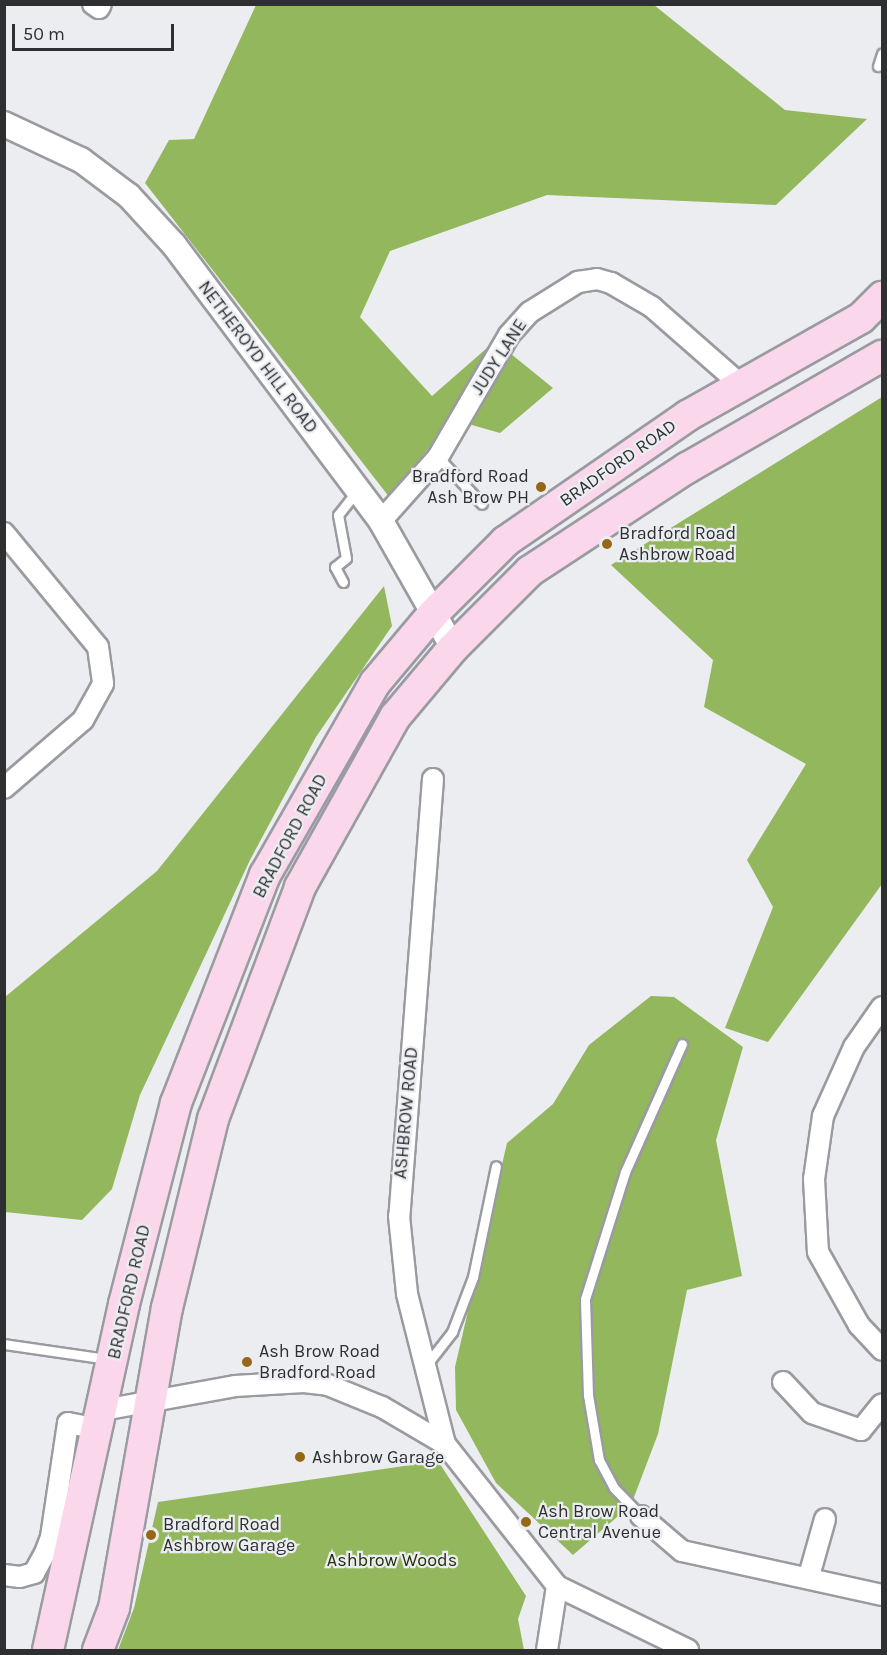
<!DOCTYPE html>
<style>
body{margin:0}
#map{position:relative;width:887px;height:1655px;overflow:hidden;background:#ebedf1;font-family:Karla,sans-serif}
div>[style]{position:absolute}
.forest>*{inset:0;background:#93b75d}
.roads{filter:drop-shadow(2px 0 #9a9ba0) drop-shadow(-2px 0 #9a9ba0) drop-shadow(0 2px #9a9ba0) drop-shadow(0 -2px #9a9ba0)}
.service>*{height:9px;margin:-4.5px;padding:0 4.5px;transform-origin:4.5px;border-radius:4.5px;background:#fff}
.minor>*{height:20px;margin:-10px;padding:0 10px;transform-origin:10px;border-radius:10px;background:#fff}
.tertiary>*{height:24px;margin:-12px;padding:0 12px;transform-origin:12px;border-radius:12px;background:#fff}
.primary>*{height:30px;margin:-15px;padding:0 15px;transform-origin:15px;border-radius:15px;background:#fbd7ec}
.dots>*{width:16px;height:16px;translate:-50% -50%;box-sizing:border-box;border:3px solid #ebedf1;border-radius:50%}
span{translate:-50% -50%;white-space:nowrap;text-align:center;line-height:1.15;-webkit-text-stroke:4.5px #ebedf1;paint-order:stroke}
.street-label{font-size:18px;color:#2e2f31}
.poi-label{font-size:18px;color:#2e2f31}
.right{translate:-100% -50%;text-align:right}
.left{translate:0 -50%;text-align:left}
.park-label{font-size:18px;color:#22300a}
.frame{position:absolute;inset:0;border:6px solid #2e2f31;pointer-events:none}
.scale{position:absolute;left:12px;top:24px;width:162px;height:27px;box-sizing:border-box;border:3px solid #2e2f31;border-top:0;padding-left:8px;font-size:18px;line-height:21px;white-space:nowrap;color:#2e2f31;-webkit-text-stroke:4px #ebedf1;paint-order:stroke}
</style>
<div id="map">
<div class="forest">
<i style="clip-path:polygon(256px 5px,654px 5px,785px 110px,867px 119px,776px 205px,547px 195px,390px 251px,360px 317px,432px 396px,495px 341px,553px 388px,500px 433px,451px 419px,390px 498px,145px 183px,169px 140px,194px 139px)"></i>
<i style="clip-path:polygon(882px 397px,882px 884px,768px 1042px,725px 1028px,773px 907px,747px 860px,806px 764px,704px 707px,713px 660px,611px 565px)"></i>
<i style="clip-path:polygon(384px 586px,392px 626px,316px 737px,250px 860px,140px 1095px,112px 1189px,82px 1220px,5px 1212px,5px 997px,157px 871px)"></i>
<i style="clip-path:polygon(651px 996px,674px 997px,743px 1047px,716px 1140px,742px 1276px,687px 1290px,658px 1434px,631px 1505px,573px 1555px,496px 1483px,456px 1410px,455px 1367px,507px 1143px,553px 1104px,589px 1045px)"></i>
<i style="clip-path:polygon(438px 1461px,526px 1596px,518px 1619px,524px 1650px,118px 1650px,134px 1608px,158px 1502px)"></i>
</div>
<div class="roads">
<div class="service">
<i style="left:878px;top:66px;width:13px;rotate:-72deg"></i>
<i style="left:438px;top:457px;width:64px;rotate:46.9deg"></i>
<i style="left:343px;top:582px;width:17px;rotate:-118deg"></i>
<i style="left:335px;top:567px;width:14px;rotate:-39deg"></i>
<i style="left:346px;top:558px;width:44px;rotate:-100.5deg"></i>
<i style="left:338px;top:515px;width:29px;rotate:-52deg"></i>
<i style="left:4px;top:1344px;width:104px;rotate:8.3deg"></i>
<i style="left:427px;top:1364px;width:41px;rotate:-52deg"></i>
<i style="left:452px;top:1332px;width:59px;rotate:-69.1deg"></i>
<i style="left:473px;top:1277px;width:113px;rotate:-78.3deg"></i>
<i style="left:641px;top:1516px;width:39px;rotate:-134deg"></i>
<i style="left:614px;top:1488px;width:32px;rotate:-118deg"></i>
<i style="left:599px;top:1460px;width:66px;rotate:-99.6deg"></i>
<i style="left:588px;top:1395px;width:96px;rotate:-91.8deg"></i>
<i style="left:585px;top:1299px;width:133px;rotate:-72.5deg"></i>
<i style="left:625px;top:1172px;width:140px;rotate:-66deg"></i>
</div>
<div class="minor">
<i style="left:93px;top:4px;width:7px;rotate:34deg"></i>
<i style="left:99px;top:8px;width:4px;rotate:-63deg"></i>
<i style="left:381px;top:521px;width:86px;rotate:-48.3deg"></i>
<i style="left:438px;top:457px;width:141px;rotate:-59.8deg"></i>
<i style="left:509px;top:335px;width:31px;rotate:-48deg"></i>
<i style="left:530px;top:312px;width:57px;rotate:-32deg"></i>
<i style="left:578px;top:282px;width:19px;rotate:-9deg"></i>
<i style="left:597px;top:279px;width:15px;rotate:16deg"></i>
<i style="left:611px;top:283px;width:48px;rotate:30.3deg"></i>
<i style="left:652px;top:307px;width:118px;rotate:41.2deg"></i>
<i style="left:4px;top:533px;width:148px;rotate:50.5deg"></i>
<i style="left:98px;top:647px;width:37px;rotate:82deg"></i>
<i style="left:103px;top:684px;width:41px;rotate:119.1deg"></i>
<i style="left:83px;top:720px;width:104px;rotate:139.3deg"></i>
<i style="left:433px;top:779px;width:438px;rotate:94.4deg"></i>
<i style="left:399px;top:1216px;width:78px;rotate:84.1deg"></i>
<i style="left:407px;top:1294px;width:155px;rotate:75.8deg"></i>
<i style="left:882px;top:1007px;width:49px;rotate:125deg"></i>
<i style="left:854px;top:1047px;width:76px;rotate:114.2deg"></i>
<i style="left:823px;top:1116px;width:64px;rotate:98.1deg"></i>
<i style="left:814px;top:1179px;width:73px;rotate:86.9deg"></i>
<i style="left:818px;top:1252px;width:84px;rotate:60.7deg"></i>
<i style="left:859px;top:1325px;width:34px;rotate:47deg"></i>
<i style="left:783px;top:1382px;width:42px;rotate:46.9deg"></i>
<i style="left:812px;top:1413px;width:52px;rotate:19.1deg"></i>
<i style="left:861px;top:1430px;width:33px;rotate:-51deg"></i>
<i style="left:103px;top:1410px;width:134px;rotate:-10.3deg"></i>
<i style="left:235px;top:1386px;width:69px;rotate:-3.3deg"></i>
<i style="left:304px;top:1382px;width:24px;rotate:7deg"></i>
<i style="left:328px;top:1385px;width:58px;rotate:22.2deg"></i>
<i style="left:382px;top:1407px;width:73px;rotate:30.4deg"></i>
<i style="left:445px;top:1444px;width:181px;rotate:51.7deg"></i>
<i style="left:557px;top:1586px;width:146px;rotate:26deg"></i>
<i style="left:641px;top:1516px;width:54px;rotate:40.5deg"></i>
<i style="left:682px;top:1551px;width:205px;rotate:12.4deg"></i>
<i style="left:4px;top:1575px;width:16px;rotate:7deg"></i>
<i style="left:20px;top:1577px;width:15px;rotate:-16deg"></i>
<i style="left:34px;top:1573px;width:23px;rotate:-61deg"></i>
<i style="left:45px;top:1553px;width:17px;rotate:-69deg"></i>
<i style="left:51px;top:1537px;width:115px;rotate:-81.5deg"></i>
<i style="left:68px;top:1423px;width:33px;rotate:11deg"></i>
<i style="left:809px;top:1576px;width:59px;rotate:-74.3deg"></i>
<i style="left:547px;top:1650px;width:65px;rotate:-81.1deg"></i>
</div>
<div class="tertiary">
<i style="left:4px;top:124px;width:85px;rotate:25.1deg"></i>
<i style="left:81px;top:160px;width:60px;rotate:36.9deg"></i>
<i style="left:129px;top:196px;width:67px;rotate:47.4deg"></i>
<i style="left:174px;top:245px;width:345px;rotate:53.1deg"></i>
<i style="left:381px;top:521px;width:146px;rotate:60.4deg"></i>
</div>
<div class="primary">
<i style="left:48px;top:1650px;width:354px;rotate:-77.6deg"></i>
<i style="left:124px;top:1304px;width:208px;rotate:-75.5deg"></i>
<i style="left:176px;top:1103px;width:245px;rotate:-68.7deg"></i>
<i style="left:265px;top:875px;width:221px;rotate:-60.2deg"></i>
<i style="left:375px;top:683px;width:90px;rotate:-50deg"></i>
<i style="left:433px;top:614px;width:103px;rotate:-45deg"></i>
<i style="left:506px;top:541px;width:220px;rotate:-34.6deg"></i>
<i style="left:687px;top:416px;width:200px;rotate:-29.4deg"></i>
<i style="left:861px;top:318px;width:30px;rotate:-45deg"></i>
<i style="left:98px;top:1650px;width:45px;rotate:-69.1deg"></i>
<i style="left:114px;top:1608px;width:305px;rotate:-80deg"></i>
<i style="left:167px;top:1308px;width:195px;rotate:-76.3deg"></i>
<i style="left:213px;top:1119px;width:248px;rotate:-69.4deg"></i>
<i style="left:300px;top:887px;width:195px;rotate:-60.8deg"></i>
<i style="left:395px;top:717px;width:90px;rotate:-50deg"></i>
<i style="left:453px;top:648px;width:109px;rotate:-45deg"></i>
<i style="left:530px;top:571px;width:188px;rotate:-33.3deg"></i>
<i style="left:687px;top:468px;width:225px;rotate:-29.9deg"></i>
</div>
</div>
<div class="dots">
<i style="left:541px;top:487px;background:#966716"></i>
<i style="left:607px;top:544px;background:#966716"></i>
<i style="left:247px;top:1362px;background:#966716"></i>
<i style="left:300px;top:1457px;background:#966716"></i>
<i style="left:526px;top:1522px;background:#966716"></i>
<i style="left:151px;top:1535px;background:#966716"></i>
</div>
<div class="street-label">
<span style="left:258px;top:357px;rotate:53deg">NETHEROYD HILL ROAD</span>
<span style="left:499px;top:357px;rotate:-57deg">JUDY LANE</span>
<span style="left:618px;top:463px;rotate:-35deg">BRADFORD ROAD</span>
<span style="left:290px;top:836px;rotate:-62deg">BRADFORD ROAD</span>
<span style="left:406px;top:1113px;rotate:-85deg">ASHBROW ROAD</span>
<span style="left:129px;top:1292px;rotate:-77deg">BRADFORD ROAD</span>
</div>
<div class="poi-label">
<span class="right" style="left:529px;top:487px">Bradford Road<br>Ash Brow PH</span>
<span class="left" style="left:619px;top:544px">Bradford Road<br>Ashbrow Road</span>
<span class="left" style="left:259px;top:1362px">Ash Brow Road<br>Bradford Road</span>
<span class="left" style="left:312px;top:1457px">Ashbrow Garage</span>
<span class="left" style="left:538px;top:1522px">Ash Brow Road<br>Central Avenue</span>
<span class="left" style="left:163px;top:1535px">Bradford Road<br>Ashbrow Garage</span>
</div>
<div class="park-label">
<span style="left:392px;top:1560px">Ashbrow Woods</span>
</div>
<div class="frame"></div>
<div class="scale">50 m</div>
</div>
